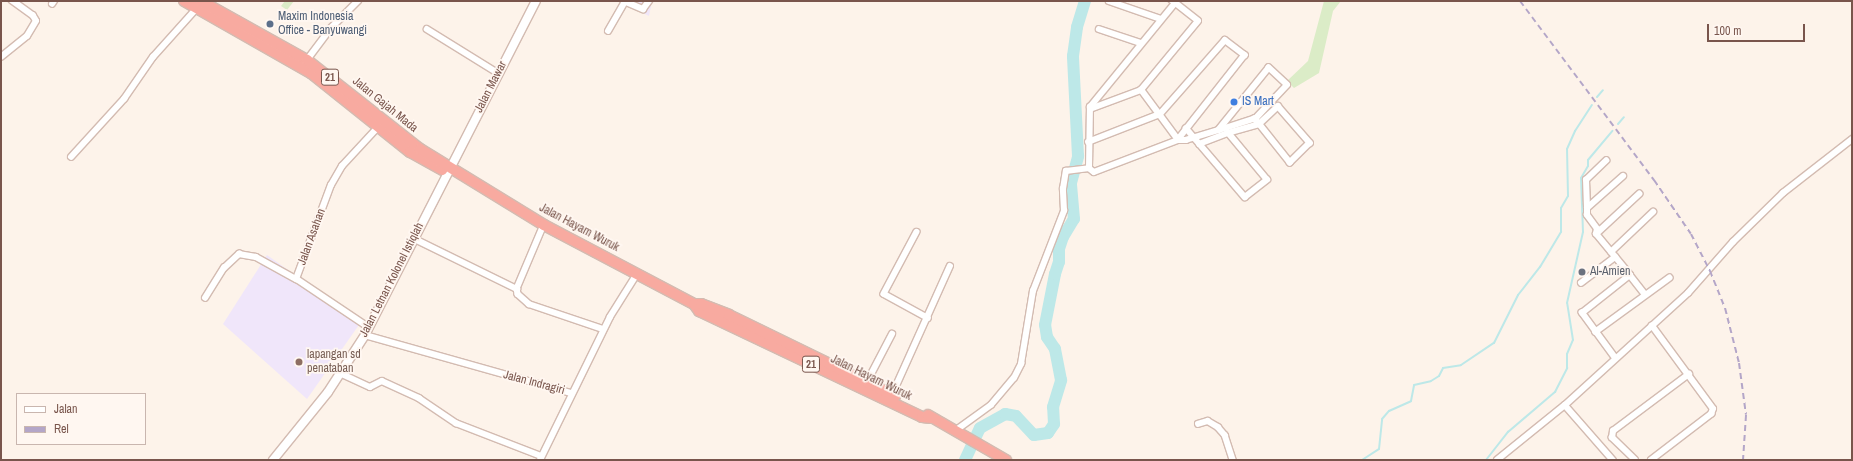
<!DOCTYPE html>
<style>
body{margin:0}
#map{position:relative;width:1853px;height:461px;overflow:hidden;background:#fdf3ea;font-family:"Archivo Narrow",sans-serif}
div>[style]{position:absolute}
.education>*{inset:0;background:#f0e6fa}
.green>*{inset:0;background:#dbecc7}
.stream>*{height:2px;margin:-1px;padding:0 1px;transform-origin:1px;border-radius:1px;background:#bde8e8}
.river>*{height:12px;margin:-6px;padding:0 6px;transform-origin:6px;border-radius:6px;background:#bde8e8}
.roads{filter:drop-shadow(1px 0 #d3bbb1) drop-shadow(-1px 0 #d3bbb1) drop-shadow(0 1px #d3bbb1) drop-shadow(0 -1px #d3bbb1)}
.street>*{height:5.5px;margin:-2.75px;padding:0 2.75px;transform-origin:2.75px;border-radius:2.75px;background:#fff}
.secondary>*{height:8px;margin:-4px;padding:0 4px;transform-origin:4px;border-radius:4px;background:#fff}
.highway>*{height:10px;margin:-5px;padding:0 5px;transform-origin:5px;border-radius:5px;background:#f8aaa0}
.rail>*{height:2px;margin-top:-1px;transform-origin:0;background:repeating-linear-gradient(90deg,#b4a6c8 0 6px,transparent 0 10px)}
.dots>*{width:11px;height:11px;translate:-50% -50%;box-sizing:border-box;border:2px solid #fff7f1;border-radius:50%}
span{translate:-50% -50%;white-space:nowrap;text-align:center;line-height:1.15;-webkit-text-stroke:3.5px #fff7f1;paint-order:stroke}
.shield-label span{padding:1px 3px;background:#fff7f1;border:1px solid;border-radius:3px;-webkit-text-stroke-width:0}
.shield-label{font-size:11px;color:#79554c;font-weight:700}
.service-label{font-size:12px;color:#4e5e75}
.left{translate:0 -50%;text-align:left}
.street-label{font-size:12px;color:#79554c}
.shop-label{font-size:12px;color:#366cbe}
.worship-label{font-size:12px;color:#5b616d}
.education-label{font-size:12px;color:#785e54}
.frame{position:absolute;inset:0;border:2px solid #79554c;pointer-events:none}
.legend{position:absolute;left:16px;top:393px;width:130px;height:52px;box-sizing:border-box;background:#fff7f1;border:1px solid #c9b6af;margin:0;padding:5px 7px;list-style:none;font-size:12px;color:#79554c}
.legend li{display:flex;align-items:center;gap:8px;height:20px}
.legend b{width:20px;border:1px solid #c9b6af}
.scale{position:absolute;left:1707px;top:24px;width:98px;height:18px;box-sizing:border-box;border:2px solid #79554c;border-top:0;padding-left:5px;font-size:12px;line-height:14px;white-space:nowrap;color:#79554c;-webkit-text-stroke:3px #fff7f1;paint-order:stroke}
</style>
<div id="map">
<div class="education">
<i style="clip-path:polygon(618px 1px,652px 1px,649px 16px)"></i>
<i style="clip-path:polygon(267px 255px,361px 322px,307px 399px,223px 324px)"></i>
</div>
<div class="green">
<i style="clip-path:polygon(285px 1px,294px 1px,287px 10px,281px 6px)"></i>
<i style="clip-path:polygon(1324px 1px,1341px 1px,1333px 11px,1319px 73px,1294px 88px,1287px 81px,1308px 61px)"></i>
</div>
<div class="stream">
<i style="left:1597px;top:97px;width:9px;rotate:-49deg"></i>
<i style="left:1618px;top:124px;width:9px;rotate:-49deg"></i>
<i style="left:1362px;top:460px;width:20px;rotate:-33deg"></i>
<i style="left:1379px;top:449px;width:30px;rotate:-84deg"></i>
<i style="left:1382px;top:419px;width:11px;rotate:-49deg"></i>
<i style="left:1389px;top:411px;width:24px;rotate:-24deg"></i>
<i style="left:1411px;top:401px;width:16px;rotate:-79deg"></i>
<i style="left:1414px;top:385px;width:17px;rotate:-13deg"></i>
<i style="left:1431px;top:381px;width:9px;rotate:-32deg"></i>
<i style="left:1439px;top:376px;width:9px;rotate:-63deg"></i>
<i style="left:1443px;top:368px;width:18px;rotate:-9deg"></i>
<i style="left:1461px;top:365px;width:40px;rotate:-34deg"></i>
<i style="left:1494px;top:343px;width:54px;rotate:-63.4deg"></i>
<i style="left:1518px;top:295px;width:36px;rotate:-52deg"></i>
<i style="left:1540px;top:267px;width:41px;rotate:-59deg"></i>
<i style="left:1561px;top:232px;width:24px;rotate:-90deg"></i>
<i style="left:1561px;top:208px;width:14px;rotate:-60deg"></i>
<i style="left:1568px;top:196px;width:47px;rotate:-91.2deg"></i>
<i style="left:1567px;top:149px;width:20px;rotate:-66deg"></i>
<i style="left:1575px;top:131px;width:31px;rotate:-57deg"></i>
<i style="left:1486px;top:460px;width:36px;rotate:-52deg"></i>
<i style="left:1508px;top:432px;width:62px;rotate:-40.4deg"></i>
<i style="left:1555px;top:392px;width:27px;rotate:-63deg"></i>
<i style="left:1567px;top:368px;width:14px;rotate:-90deg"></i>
<i style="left:1567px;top:354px;width:15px;rotate:-67deg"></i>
<i style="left:1573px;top:340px;width:37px;rotate:-99deg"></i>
<i style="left:1567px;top:303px;width:73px;rotate:-77.3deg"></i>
<i style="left:1583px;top:232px;width:54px;rotate:-92.1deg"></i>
<i style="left:1581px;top:178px;width:14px;rotate:-60deg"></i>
<i style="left:1588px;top:166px;width:6px;rotate:-90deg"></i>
<i style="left:1588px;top:160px;width:38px;rotate:-50deg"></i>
</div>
<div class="river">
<i style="left:965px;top:460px;width:35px;rotate:-65deg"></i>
<i style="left:980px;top:428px;width:29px;rotate:-29deg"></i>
<i style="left:1005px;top:414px;width:11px;rotate:10deg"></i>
<i style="left:1016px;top:416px;width:26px;rotate:47deg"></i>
<i style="left:1034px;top:435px;width:14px;rotate:-8deg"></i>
<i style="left:1048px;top:433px;width:11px;rotate:-56deg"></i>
<i style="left:1054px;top:424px;width:17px;rotate:-93deg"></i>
<i style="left:1053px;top:407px;width:28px;rotate:-73deg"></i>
<i style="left:1061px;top:380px;width:32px;rotate:-101deg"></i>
<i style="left:1055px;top:349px;width:14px;rotate:-124deg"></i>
<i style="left:1047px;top:337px;width:12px;rotate:-99deg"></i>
<i style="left:1045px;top:325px;width:52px;rotate:-78.9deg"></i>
<i style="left:1055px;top:274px;width:13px;rotate:-72deg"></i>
<i style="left:1059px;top:262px;width:13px;rotate:-90deg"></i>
<i style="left:1059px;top:249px;width:13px;rotate:-72deg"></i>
<i style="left:1063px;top:237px;width:21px;rotate:-59deg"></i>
<i style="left:1074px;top:219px;width:36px;rotate:-95deg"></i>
<i style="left:1071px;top:183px;width:28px;rotate:-75deg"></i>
<i style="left:1078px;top:156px;width:100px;rotate:-92.9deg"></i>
<i style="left:1073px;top:56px;width:29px;rotate:-82deg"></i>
<i style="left:1077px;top:27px;width:27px;rotate:-73deg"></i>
</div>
<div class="roads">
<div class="street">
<i style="left:624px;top:1px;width:21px;rotate:23deg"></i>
<i style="left:643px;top:9px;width:10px;rotate:-53deg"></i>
<i style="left:1109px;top:1px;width:55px;rotate:19.1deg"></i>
<i style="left:52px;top:4px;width:4px;rotate:-56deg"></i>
<i style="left:427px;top:29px;width:84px;rotate:31.8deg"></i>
<i style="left:1099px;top:29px;width:44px;rotate:18.4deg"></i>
<i style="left:608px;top:31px;width:34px;rotate:-60deg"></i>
<i style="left:1px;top:57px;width:33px;rotate:-39deg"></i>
<i style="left:27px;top:36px;width:17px;rotate:-59deg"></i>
<i style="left:36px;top:21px;width:6px;rotate:-121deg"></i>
<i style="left:33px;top:16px;width:26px;rotate:-144deg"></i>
<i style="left:307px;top:60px;width:40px;rotate:-53deg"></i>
<i style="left:331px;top:28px;width:38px;rotate:-45deg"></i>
<i style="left:1278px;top:106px;width:49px;rotate:49.1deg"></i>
<i style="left:1310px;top:143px;width:28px;rotate:135deg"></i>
<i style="left:1290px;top:163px;width:50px;rotate:-128.5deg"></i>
<i style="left:1259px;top:124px;width:26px;rotate:-43deg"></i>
<i style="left:1090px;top:109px;width:54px;rotate:-20.4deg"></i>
<i style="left:1186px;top:128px;width:91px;rotate:49.5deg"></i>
<i style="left:1245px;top:197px;width:28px;rotate:-38deg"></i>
<i style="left:1267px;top:180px;width:61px;rotate:-129.7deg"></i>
<i style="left:1228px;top:133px;width:32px;rotate:-16deg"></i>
<i style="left:1259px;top:124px;width:7px;rotate:-135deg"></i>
<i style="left:1178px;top:140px;width:8px"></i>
<i style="left:1186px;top:140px;width:34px;rotate:-17deg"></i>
<i style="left:1219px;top:130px;width:39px;rotate:-18deg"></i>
<i style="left:1256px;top:118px;width:45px;rotate:-46.8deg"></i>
<i style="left:1287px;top:85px;width:25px;rotate:-137deg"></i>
<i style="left:1269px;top:68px;width:80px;rotate:128.9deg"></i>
<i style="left:1088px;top:142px;width:77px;rotate:-21.3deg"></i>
<i style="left:1160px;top:114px;width:98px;rotate:-48.7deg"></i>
<i style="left:1225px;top:40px;width:25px;rotate:37deg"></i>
<i style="left:1245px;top:55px;width:108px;rotate:128.2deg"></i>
<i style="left:1199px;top:144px;width:31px;rotate:-21deg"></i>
<i style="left:71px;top:157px;width:79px;rotate:-47.6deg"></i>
<i style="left:124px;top:99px;width:51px;rotate:-55.4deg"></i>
<i style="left:153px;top:57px;width:66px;rotate:-48.1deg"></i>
<i style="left:1089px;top:168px;width:6px;rotate:39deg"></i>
<i style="left:1094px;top:172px;width:90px;rotate:-20.9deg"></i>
<i style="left:1178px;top:140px;width:62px;rotate:-126.5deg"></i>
<i style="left:1141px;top:90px;width:89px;rotate:-50.4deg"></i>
<i style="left:1198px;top:21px;width:33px;rotate:-142deg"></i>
<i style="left:1587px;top:208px;width:28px;rotate:-92deg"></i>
<i style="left:1586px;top:180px;width:28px;rotate:-44deg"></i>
<i style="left:544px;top:225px;width:69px;rotate:112.9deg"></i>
<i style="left:517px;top:289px;width:5px;rotate:79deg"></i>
<i style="left:518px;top:294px;width:15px;rotate:42deg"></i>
<i style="left:529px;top:304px;width:78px;rotate:18.7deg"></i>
<i style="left:917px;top:232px;width:70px;rotate:118deg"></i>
<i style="left:884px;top:294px;width:50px;rotate:28.6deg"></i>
<i style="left:1596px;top:234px;width:59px;rotate:-42.9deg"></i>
<i style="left:415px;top:239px;width:114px;rotate:26.1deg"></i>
<i style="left:1611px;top:252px;width:58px;rotate:-43.6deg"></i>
<i style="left:1630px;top:275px;width:24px;rotate:52deg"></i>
<i style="left:1581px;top:283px;width:43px;rotate:-37.4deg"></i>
<i style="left:205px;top:298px;width:36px;rotate:-58deg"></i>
<i style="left:224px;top:268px;width:21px;rotate:-43deg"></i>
<i style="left:239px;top:254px;width:17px;rotate:10deg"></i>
<i style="left:256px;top:257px;width:46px;rotate:28.8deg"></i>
<i style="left:369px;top:328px;width:88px;rotate:-146.1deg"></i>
<i style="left:296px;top:279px;width:100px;rotate:-69.6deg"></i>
<i style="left:331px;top:185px;width:22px;rotate:-60deg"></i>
<i style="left:342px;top:166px;width:54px;rotate:-47.2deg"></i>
<i style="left:1595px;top:332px;width:92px;rotate:-36.1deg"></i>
<i style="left:365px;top:335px;width:215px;rotate:15.7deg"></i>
<i style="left:1615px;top:358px;width:56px;rotate:-126.3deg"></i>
<i style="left:1582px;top:313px;width:61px;rotate:-38.4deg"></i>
<i style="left:1630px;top:275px;width:53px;rotate:-129.7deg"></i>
<i style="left:1596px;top:234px;width:5px;rotate:-79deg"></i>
<i style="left:1597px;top:229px;width:17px;rotate:-126deg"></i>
<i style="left:1587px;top:215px;width:7px;rotate:-90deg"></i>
<i style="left:1587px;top:208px;width:48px;rotate:-41.6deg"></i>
<i style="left:340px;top:373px;width:33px;rotate:25deg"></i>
<i style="left:370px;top:387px;width:13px;rotate:-27deg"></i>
<i style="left:382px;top:381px;width:41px;rotate:24.7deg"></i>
<i style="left:419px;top:398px;width:45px;rotate:34deg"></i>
<i style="left:456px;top:423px;width:91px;rotate:21.2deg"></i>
<i style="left:867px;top:382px;width:54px;rotate:-62.5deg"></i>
<i style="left:892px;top:395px;width:141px;rotate:-65.8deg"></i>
<i style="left:1565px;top:405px;width:73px;rotate:48.9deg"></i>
<i style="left:1198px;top:424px;width:10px;rotate:-17deg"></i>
<i style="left:1208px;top:421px;width:12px;rotate:31deg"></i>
<i style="left:1218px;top:427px;width:11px;rotate:49deg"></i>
<i style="left:1225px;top:435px;width:26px;rotate:72deg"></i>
<i style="left:955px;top:431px;width:44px;rotate:-35.8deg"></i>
<i style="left:991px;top:405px;width:35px;rotate:-50deg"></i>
<i style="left:1014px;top:378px;width:16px;rotate:-63deg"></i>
<i style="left:1021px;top:364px;width:74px;rotate:-80.7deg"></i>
<i style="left:1033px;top:291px;width:86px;rotate:-68.8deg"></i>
<i style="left:1064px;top:211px;width:22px;rotate:-93deg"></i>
<i style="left:1063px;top:189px;width:18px;rotate:-81deg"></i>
<i style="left:1066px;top:171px;width:23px;rotate:-7deg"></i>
<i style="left:1089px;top:168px;width:61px;rotate:-89.1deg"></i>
<i style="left:1090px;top:107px;width:134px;rotate:-50.7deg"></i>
<i style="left:540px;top:460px;width:159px;rotate:-63.9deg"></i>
<i style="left:610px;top:317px;width:51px;rotate:-57.9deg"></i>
<i style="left:1497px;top:460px;width:87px;rotate:-39deg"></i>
<i style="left:1565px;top:405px;width:166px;rotate:-42.3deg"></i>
<i style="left:1688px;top:293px;width:68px;rotate:-48.6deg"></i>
<i style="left:1733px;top:242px;width:70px;rotate:-44.4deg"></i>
<i style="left:1783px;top:193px;width:88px;rotate:-38deg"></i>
<i style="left:1635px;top:460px;width:32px;rotate:-136deg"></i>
<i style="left:1612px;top:438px;width:7px;rotate:-82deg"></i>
<i style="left:1613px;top:431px;width:95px;rotate:-36.9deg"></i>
<i style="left:1651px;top:460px;width:76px;rotate:-37.5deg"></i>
<i style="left:1711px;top:414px;width:5px;rotate:-68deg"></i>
<i style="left:1713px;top:409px;width:103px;rotate:-126.3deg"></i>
</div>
<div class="secondary">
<i style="left:273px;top:460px;width:87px;rotate:-51deg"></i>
<i style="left:328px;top:392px;width:68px;rotate:-57deg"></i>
<i style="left:365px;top:335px;width:375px;rotate:-62.9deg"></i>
</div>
<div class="highway">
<i style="left:184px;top:1px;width:146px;rotate:29.6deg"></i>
<i style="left:311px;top:73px;width:127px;rotate:38.6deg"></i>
<i style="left:410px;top:152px;width:37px;rotate:29deg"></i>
<i style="left:201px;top:1px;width:121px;rotate:29.1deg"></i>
<i style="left:307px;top:60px;width:144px;rotate:38.2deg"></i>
<i style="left:420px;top:149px;width:145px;rotate:31.5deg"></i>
<i style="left:544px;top:225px;width:170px;rotate:27.8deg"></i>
<i style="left:694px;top:304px;width:9px;rotate:54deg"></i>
<i style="left:699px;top:311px;width:247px;rotate:25.4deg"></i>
<i style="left:922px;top:417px;width:10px;rotate:6deg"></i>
<i style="left:694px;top:304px;width:7px"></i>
<i style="left:701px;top:304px;width:30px;rotate:21deg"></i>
<i style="left:729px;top:315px;width:185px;rotate:26deg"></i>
<i style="left:928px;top:415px;width:90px;rotate:30deg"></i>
</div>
</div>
<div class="rail">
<i style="left:1520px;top:1px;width:224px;rotate:53.2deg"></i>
<i style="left:1654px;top:180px;width:65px;rotate:55.6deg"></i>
<i style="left:1691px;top:234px;width:42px;rotate:62.8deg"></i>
<i style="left:1710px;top:271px;width:40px;rotate:68deg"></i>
<i style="left:1725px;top:308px;width:57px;rotate:75.7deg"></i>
<i style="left:1739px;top:363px;width:52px;rotate:82.3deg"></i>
<i style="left:1746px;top:415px;width:45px;rotate:93.8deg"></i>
</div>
<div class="dots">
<i style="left:270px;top:24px;background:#5c6f8a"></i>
<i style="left:1234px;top:102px;background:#3f7fe0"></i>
<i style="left:1582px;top:272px;background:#6b7280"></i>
<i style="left:299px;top:362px;background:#8d6e63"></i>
</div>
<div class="shield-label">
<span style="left:330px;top:77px">21</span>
<span style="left:811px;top:364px">21</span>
</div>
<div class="service-label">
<span class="left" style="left:278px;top:24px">Maxim Indonesia<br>Office - Banyuwangi</span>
</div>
<div class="street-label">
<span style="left:491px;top:87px;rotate:-63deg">Jalan Mawar</span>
<span style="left:385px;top:105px;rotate:39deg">Jalan Gajah Mada</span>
<span style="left:579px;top:228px;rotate:28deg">Jalan Hayam Wuruk</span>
<span style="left:312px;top:237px;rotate:-70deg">Jalan Asahan</span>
<span style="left:392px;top:280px;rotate:-63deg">Jalan Letnan Kolonel Istiqlah</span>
<span style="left:871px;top:378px;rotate:26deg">Jalan Hayam Wuruk</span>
<span style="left:534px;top:383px;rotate:15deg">Jalan Indragiri</span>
</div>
<div class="shop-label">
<span class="left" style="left:1242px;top:102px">IS Mart</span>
</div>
<div class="worship-label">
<span class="left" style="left:1590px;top:272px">Al-Amien</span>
</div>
<div class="education-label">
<span class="left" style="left:307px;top:362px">lapangan sd<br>penataban</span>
</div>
<div class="frame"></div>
<ul class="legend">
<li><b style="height:5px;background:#fff"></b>Jalan</li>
<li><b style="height:5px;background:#b4a6c8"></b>Rel</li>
</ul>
<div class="scale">100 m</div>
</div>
